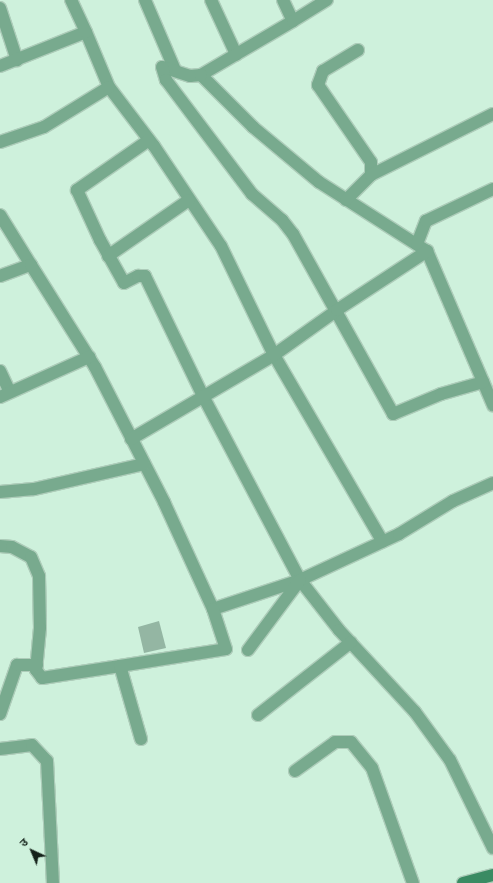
<!DOCTYPE html>
<meta charset="utf-8">
<style>
body{margin:0}
#map{position:relative;width:493px;height:883px;overflow:hidden;background:#cef1dc;font-family:"IBM Plex Serif","Noto Sans Devanagari",serif}
div>[style]{position:absolute}
.building>*{inset:0;background:#94b6a3}
.roads{filter:drop-shadow(1px 0 #adccb9) drop-shadow(-1px 0 #adccb9) drop-shadow(0 1px #adccb9) drop-shadow(0 -1px #adccb9)}
.street>*{height:12px;margin:-6px;padding:0 6px;transform-origin:6px;border-radius:6px;background:#78aa8e}
.secondary>*{height:12px;margin:-6px;padding:0 6px;transform-origin:6px;border-radius:6px;background:#3a8b63}
span{translate:-50% -50%;white-space:nowrap;text-align:center;line-height:1.15;-webkit-text-stroke:3px #cef1dc;paint-order:stroke}
.north{position:absolute;left:12px;top:831px;width:40px;height:40px;-webkit-text-stroke:3px #cef1dc;paint-order:stroke;rotate:316deg;font-size:11px;font-weight:700;line-height:16px;text-align:center;color:#15231b}
.north::after{content:'';display:block;margin:auto;width:14px;height:18px;background:#15231b;clip-path:polygon(50% 0,100% 100%,50% 72%,0 100%)}
</style>
<div id="map">
<div class="building">
<i style="clip-path:polygon(159px 621px,166px 648px,144px 653px,138px 627px)"></i>
</div>
<div class="roads">
<div class="street">
<i style="left:145px;top:0;width:76px;rotate:66.8deg"></i>
<i style="left:211px;top:0;width:60px;rotate:65.2deg"></i>
<i style="left:283px;top:0;width:23px;rotate:65deg"></i>
<i style="left:293px;top:21px;width:107px;rotate:149.6deg"></i>
<i style="left:201px;top:75px;width:74px;rotate:45deg"></i>
<i style="left:253px;top:127px;width:86px;rotate:39.8deg"></i>
<i style="left:319px;top:182px;width:128px;rotate:32.6deg"></i>
<i style="left:427px;top:251px;width:168px;rotate:66.8deg"></i>
<i style="left:0;top:8px;width:55px;rotate:71.9deg"></i>
<i style="left:293px;top:21px;width:40px;rotate:-32deg"></i>
<i style="left:86px;top:32px;width:60px;rotate:67.3deg"></i>
<i style="left:109px;top:87px;width:74px;rotate:52.7deg"></i>
<i style="left:154px;top:146px;width:120px;rotate:56.2deg"></i>
<i style="left:221px;top:246px;width:121px;rotate:64.1deg"></i>
<i style="left:274px;top:355px;width:216px;rotate:59.8deg"></i>
<i style="left:358px;top:50px;width:41px;rotate:149deg"></i>
<i style="left:323px;top:71px;width:15px;rotate:110deg"></i>
<i style="left:318px;top:85px;width:93px;rotate:55.5deg"></i>
<i style="left:371px;top:162px;width:13px;rotate:90deg"></i>
<i style="left:0;top:66px;width:92px;rotate:-21.6deg"></i>
<i style="left:86px;top:32px;width:35px;rotate:-115deg"></i>
<i style="left:201px;top:75px;width:11px;rotate:175deg"></i>
<i style="left:190px;top:76px;width:29px;rotate:-162deg"></i>
<i style="left:162px;top:67px;width:14px;rotate:73deg"></i>
<i style="left:166px;top:80px;width:143px;rotate:53deg"></i>
<i style="left:252px;top:194px;width:40px;rotate:41deg"></i>
<i style="left:282px;top:220px;width:18px;rotate:52deg"></i>
<i style="left:293px;top:234px;width:206px;rotate:60.9deg"></i>
<i style="left:393px;top:414px;width:52px;rotate:-22.6deg"></i>
<i style="left:441px;top:394px;width:44px;rotate:-15.9deg"></i>
<i style="left:149px;top:140px;width:88px;rotate:145.2deg"></i>
<i style="left:77px;top:190px;width:55px;rotate:65.3deg"></i>
<i style="left:100px;top:240px;width:49px;rotate:60.8deg"></i>
<i style="left:124px;top:283px;width:16px;rotate:-27deg"></i>
<i style="left:138px;top:276px;width:7px"></i>
<i style="left:145px;top:276px;width:133px;rotate:64.2deg"></i>
<i style="left:203px;top:396px;width:208px;rotate:62.2deg"></i>
<i style="left:300px;top:580px;width:63px;rotate:52deg"></i>
<i style="left:339px;top:630px;width:112px;rotate:47.2deg"></i>
<i style="left:415px;top:712px;width:59px;rotate:53.9deg"></i>
<i style="left:450px;top:760px;width:98px;rotate:64deg"></i>
<i style="left:0;top:142px;width:46px;rotate:-18.8deg"></i>
<i style="left:44px;top:127px;width:76px;rotate:-31.6deg"></i>
<i style="left:346px;top:200px;width:35px;rotate:-45deg"></i>
<i style="left:371px;top:175px;width:136px;rotate:-26.6deg"></i>
<i style="left:0;top:215px;width:59px;rotate:58.2deg"></i>
<i style="left:417px;top:244px;width:25px;rotate:-69deg"></i>
<i style="left:426px;top:221px;width:74px;rotate:-25.5deg"></i>
<i style="left:108px;top:256px;width:98px;rotate:-34.7deg"></i>
<i style="left:0;top:276px;width:33px;rotate:-20deg"></i>
<i style="left:31px;top:265px;width:120px;rotate:57.9deg"></i>
<i style="left:95px;top:367px;width:152px;rotate:62.9deg"></i>
<i style="left:164px;top:502px;width:118px;rotate:65.4deg"></i>
<i style="left:213px;top:609px;width:92px;rotate:-18.4deg"></i>
<i style="left:300px;top:580px;width:109px;rotate:-24.9deg"></i>
<i style="left:399px;top:534px;width:63px;rotate:-31.4deg"></i>
<i style="left:453px;top:501px;width:44px;rotate:-24.2deg"></i>
<i style="left:0;top:371px;width:23px;rotate:65deg"></i>
<i style="left:0;top:397px;width:98px;rotate:-24.2deg"></i>
<i style="left:131px;top:439px;width:166px;rotate:-30.4deg"></i>
<i style="left:274px;top:355px;width:77px;rotate:-35.5deg"></i>
<i style="left:337px;top:310px;width:108px;rotate:-33.2deg"></i>
<i style="left:0;top:492px;width:34px;rotate:-5deg"></i>
<i style="left:34px;top:489px;width:113px;rotate:-12.8deg"></i>
<i style="left:0;top:546px;width:12px;rotate:5deg"></i>
<i style="left:12px;top:547px;width:21px;rotate:28deg"></i>
<i style="left:31px;top:557px;width:21px;rotate:67deg"></i>
<i style="left:39px;top:576px;width:52px;rotate:88.9deg"></i>
<i style="left:40px;top:628px;width:42px;rotate:95.4deg"></i>
<i style="left:36px;top:670px;width:10px;rotate:53deg"></i>
<i style="left:42px;top:678px;width:79px;rotate:-8.7deg"></i>
<i style="left:248px;top:650px;width:87px;rotate:-53.4deg"></i>
<i style="left:0;top:714px;width:52px;rotate:-70.9deg"></i>
<i style="left:17px;top:665px;width:20px"></i>
<i style="left:258px;top:715px;width:118px;rotate:-38.1deg"></i>
<i style="left:141px;top:739px;width:76px;rotate:-106deg"></i>
<i style="left:120px;top:666px;width:107px;rotate:-9.1deg"></i>
<i style="left:226px;top:649px;width:42px;rotate:-108deg"></i>
<i style="left:0;top:749px;width:32px;rotate:-7deg"></i>
<i style="left:32px;top:745px;width:22px;rotate:47deg"></i>
<i style="left:47px;top:761px;width:122px;rotate:87.2deg"></i>
<i style="left:295px;top:771px;width:49px;rotate:-35.9deg"></i>
<i style="left:335px;top:742px;width:16px"></i>
<i style="left:351px;top:742px;width:33px;rotate:51deg"></i>
<i style="left:372px;top:768px;width:122px;rotate:70.4deg"></i>
</div>
<div class="secondary">
<i style="left:463px;top:883px;width:31px;rotate:-15deg"></i>
</div>
</div>
<div class="north">उ</div>
</div>
